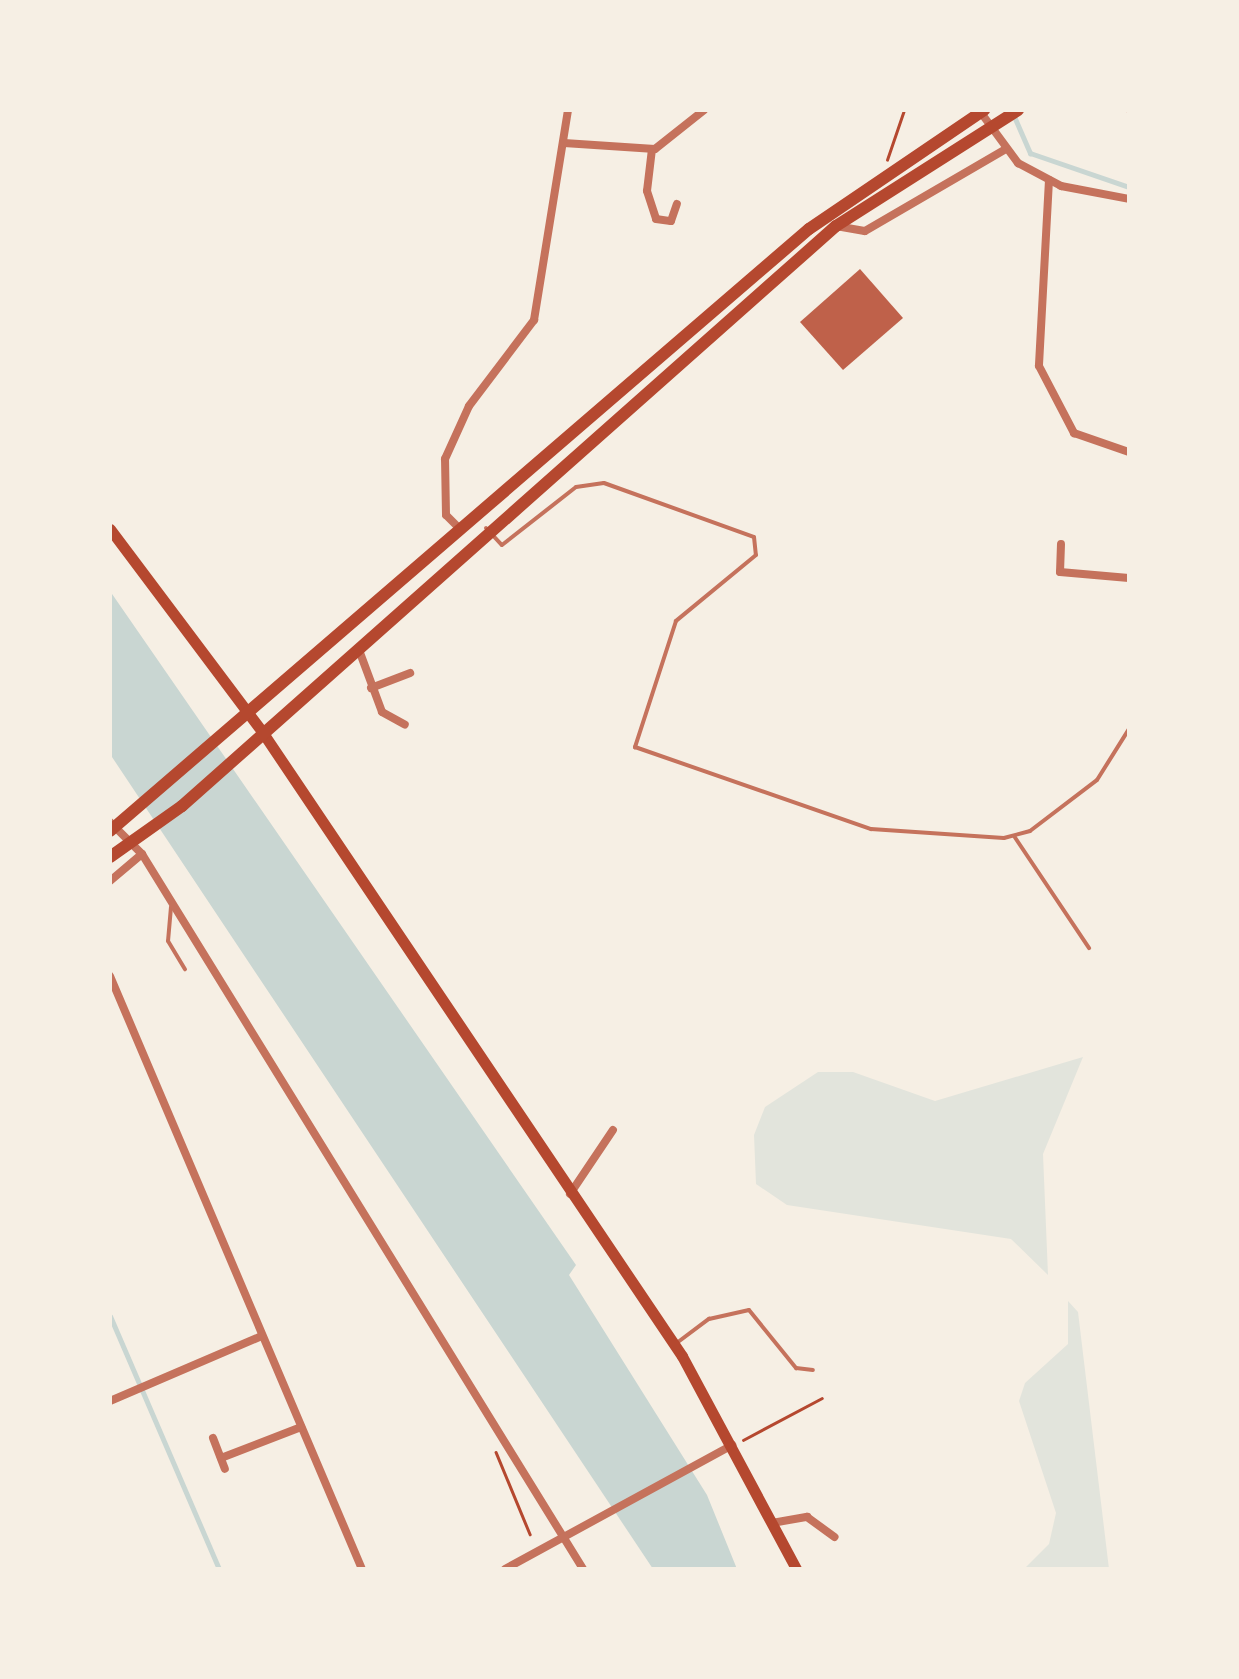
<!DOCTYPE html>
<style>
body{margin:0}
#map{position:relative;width:1239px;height:1679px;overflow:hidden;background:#f6efe4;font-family:"Nunito Sans",sans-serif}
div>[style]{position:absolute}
.green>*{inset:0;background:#e2e4dc}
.water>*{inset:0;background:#c9d6d2}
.stream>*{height:5px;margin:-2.5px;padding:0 2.5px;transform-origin:2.5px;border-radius:2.5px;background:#c9d6d2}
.building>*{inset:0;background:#bf614a}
.path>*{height:2.5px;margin:-1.25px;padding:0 1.25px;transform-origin:1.25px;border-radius:1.25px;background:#b5482f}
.service>*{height:4px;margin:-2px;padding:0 2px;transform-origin:2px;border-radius:2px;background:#c5725c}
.minor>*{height:8px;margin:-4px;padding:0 4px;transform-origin:4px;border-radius:4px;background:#c5725c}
.secondary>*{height:11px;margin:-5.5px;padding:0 5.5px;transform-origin:5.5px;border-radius:5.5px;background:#b5482f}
.trunk>*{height:12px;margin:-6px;padding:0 6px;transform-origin:6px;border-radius:6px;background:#b5482f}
.rail>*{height:5px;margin:-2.5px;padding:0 2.5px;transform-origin:2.5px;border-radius:2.5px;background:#cf8b77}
span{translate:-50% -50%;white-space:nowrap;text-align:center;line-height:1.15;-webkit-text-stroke:8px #f6efe4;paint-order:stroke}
.frame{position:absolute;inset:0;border:112px solid #f6efe4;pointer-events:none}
</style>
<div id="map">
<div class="green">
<i style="clip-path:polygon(1083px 1057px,1043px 1154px,1048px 1275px,1011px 1239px,787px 1205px,756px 1184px,754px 1135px,765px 1107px,818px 1072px,853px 1072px,935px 1101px)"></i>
<i style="clip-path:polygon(1068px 1301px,1078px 1312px,1109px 1569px,1024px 1569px,1049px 1544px,1056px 1513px,1019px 1401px,1025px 1383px,1068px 1344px)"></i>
</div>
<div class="water">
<i style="clip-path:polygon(110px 591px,576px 1265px,569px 1275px,707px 1495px,737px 1569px,653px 1569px,110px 754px)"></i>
</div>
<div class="stream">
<i style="left:1013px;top:114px;width:43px;rotate:66.4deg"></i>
<i style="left:1030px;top:153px;width:105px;rotate:19deg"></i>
<i style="left:110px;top:1316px;width:275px;rotate:66.7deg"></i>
</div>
<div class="building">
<i style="clip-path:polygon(860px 269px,903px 318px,843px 370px,800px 322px)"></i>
</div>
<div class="path">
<i style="left:887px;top:160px;width:53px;rotate:-71.2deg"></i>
<i style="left:743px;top:1440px;width:89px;rotate:-28deg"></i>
<i style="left:496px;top:1452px;width:89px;rotate:67.5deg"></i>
</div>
<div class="service">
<i style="left:486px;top:528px;width:23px;rotate:47deg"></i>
<i style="left:502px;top:545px;width:94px;rotate:-38.1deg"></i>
<i style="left:576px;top:487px;width:28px;rotate:-8deg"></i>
<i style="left:604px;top:483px;width:159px;rotate:19.8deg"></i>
<i style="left:754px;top:537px;width:18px;rotate:84deg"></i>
<i style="left:756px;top:555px;width:104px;rotate:140.5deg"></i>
<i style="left:676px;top:621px;width:133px;rotate:108deg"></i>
<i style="left:635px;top:747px;width:250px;rotate:19.2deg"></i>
<i style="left:871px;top:829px;width:133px;rotate:3.9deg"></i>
<i style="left:1004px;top:838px;width:27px;rotate:-15deg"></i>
<i style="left:1030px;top:831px;width:84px;rotate:-37.3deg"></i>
<i style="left:1097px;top:780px;width:60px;rotate:-57.9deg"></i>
<i style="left:1014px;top:836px;width:135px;rotate:56.2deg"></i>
<i style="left:171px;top:907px;width:34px;rotate:95deg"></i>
<i style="left:168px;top:941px;width:33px;rotate:59deg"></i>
<i style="left:678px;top:1342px;width:39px;rotate:-37deg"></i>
<i style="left:709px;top:1319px;width:41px;rotate:-12.7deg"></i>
<i style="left:749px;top:1310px;width:75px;rotate:51deg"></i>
<i style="left:796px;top:1368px;width:17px;rotate:7deg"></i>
</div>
<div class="minor">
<i style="left:979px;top:110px;width:66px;rotate:53.7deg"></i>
<i style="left:1018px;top:163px;width:49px;rotate:28.1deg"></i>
<i style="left:1061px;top:186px;width:69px;rotate:10.8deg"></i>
<i style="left:564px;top:143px;width:91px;rotate:3.8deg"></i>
<i style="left:655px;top:149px;width:63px;rotate:-38.5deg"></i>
<i style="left:652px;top:149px;width:42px;rotate:96.8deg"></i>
<i style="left:647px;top:191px;width:29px;rotate:72deg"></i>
<i style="left:656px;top:219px;width:15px;rotate:8deg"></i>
<i style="left:671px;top:221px;width:18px;rotate:-71deg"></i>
<i style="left:1049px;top:180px;width:186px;rotate:93.1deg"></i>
<i style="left:1039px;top:366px;width:76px;rotate:62.4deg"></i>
<i style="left:1074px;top:433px;width:58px;rotate:19.1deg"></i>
<i style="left:836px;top:226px;width:29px;rotate:10deg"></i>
<i style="left:865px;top:231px;width:161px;rotate:-30.2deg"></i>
<i style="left:459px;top:528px;width:18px;rotate:-135deg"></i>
<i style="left:446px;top:515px;width:56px;rotate:-91deg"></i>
<i style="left:445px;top:459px;width:58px;rotate:-65.6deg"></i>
<i style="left:469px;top:406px;width:108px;rotate:-52.9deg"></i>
<i style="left:534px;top:320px;width:213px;rotate:-80.8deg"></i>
<i style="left:1061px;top:544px;width:28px;rotate:92deg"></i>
<i style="left:1060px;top:572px;width:69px;rotate:5deg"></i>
<i style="left:359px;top:650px;width:66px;rotate:69.6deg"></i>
<i style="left:382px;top:712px;width:26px;rotate:29deg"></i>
<i style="left:371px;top:688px;width:42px;rotate:-21deg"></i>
<i style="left:110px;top:822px;width:45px;rotate:45deg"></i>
<i style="left:142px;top:854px;width:840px;rotate:58.33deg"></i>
<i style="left:110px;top:881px;width:42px;rotate:-40.2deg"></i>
<i style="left:110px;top:976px;width:644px;rotate:66.98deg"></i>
<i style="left:570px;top:1194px;width:77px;rotate:-56.1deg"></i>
<i style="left:110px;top:1401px;width:165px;rotate:-23.2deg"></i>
<i style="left:213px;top:1438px;width:33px;rotate:69deg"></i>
<i style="left:221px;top:1458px;width:86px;rotate:-21.2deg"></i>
<i style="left:772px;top:1523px;width:36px;rotate:-10deg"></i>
<i style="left:807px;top:1517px;width:34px;rotate:36deg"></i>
<i style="left:505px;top:1569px;width:259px;rotate:-28.6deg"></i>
</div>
<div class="secondary">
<i style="left:110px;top:529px;width:255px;rotate:53.1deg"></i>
<i style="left:263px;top:733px;width:751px;rotate:56.08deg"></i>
<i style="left:682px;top:1356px;width:242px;rotate:61.8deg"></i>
</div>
<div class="trunk">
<i style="left:110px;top:831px;width:922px;rotate:-40.74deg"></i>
<i style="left:809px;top:229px;width:212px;rotate:-34.2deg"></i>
<i style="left:110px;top:857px;width:88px;rotate:-35.3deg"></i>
<i style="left:182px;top:806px;width:874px;rotate:-41.57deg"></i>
<i style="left:836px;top:226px;width:216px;rotate:-32.5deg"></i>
</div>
<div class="rail">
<i style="left:1128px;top:110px;width:1px;rotate:45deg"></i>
</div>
<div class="frame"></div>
</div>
